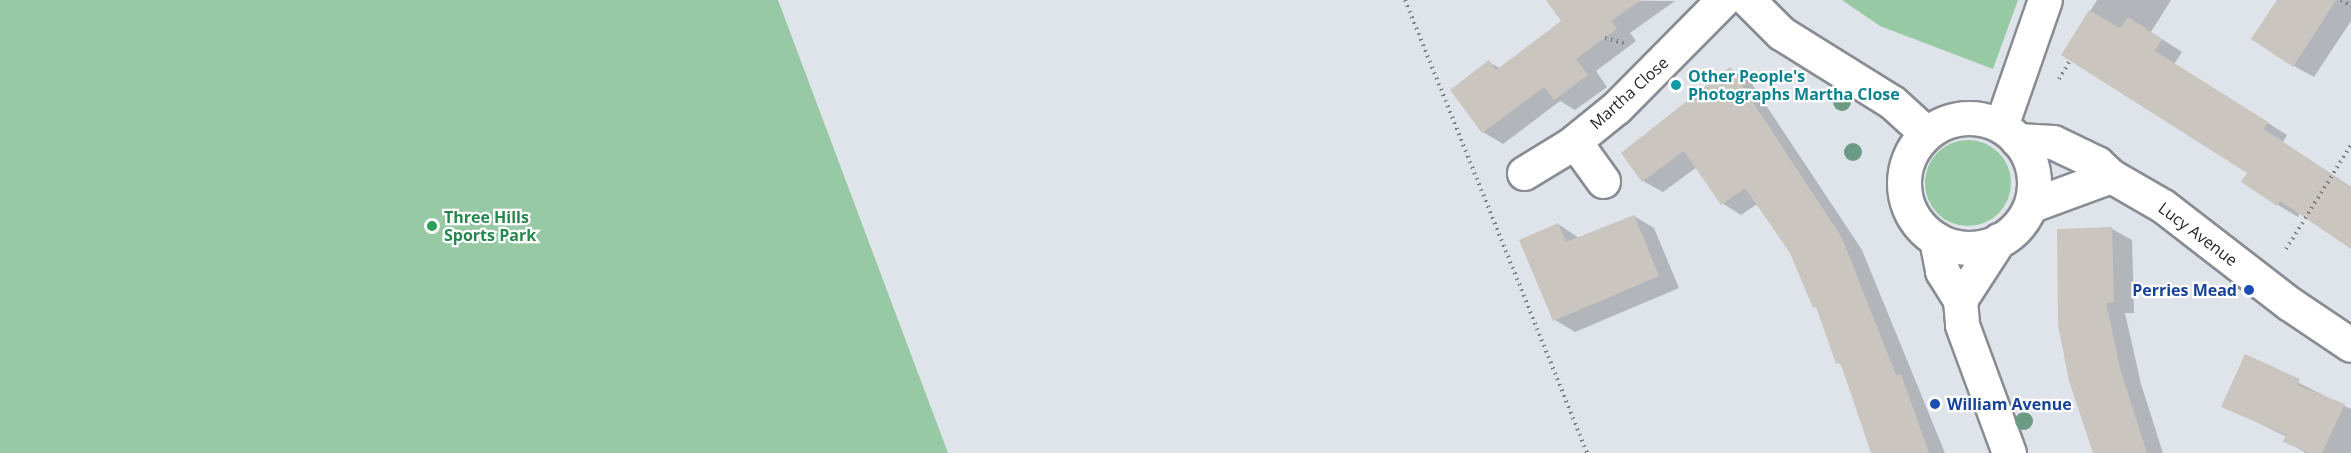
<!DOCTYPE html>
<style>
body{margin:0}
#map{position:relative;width:2351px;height:453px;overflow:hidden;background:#dfe4ea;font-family:"Open Sans",sans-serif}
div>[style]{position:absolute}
.green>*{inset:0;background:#96c9a4}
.round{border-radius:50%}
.shadow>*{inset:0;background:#0003}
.building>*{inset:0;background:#cac6bf}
.path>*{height:4px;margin-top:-2px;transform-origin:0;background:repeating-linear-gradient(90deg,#797c80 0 1.5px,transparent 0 6px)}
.roads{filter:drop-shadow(2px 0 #898d93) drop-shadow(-2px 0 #898d93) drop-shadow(0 2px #898d93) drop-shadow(0 -2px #898d93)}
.minor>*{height:33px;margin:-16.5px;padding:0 16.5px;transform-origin:16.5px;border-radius:16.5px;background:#fff}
.minor>.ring{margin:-16.5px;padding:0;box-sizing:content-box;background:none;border:33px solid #fff;border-radius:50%}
.trees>*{width:18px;height:18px;margin:-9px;border-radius:50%;background:#6b9b85}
.dots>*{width:16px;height:16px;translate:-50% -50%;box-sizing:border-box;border:3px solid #fff;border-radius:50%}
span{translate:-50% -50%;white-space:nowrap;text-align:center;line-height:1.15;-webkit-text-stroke:4.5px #fff;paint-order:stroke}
.culture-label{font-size:16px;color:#0d838f;font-weight:700}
.left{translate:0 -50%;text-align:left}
.street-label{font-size:16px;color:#222426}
.leisure-label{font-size:16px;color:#27864d;font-weight:700}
.transit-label{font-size:16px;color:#164399;font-weight:700}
.right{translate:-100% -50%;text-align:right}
</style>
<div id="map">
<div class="green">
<i style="clip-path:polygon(0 0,778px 0,948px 453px,0 453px)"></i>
<i style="clip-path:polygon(1842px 0,2018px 0,1993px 69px,1880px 26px)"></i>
<i class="round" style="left:1925px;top:140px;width:86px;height:86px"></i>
</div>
<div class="shadow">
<i style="clip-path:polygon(1565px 0,1675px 1px,1630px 33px,1636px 41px,1596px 71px,1607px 87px,1575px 110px,1560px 101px,1503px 144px,1483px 132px,1489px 62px,1501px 69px,1563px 22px)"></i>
<i style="clip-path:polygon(2097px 0,2171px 0,2151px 32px,2182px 52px,2174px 64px,2287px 135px,2283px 142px,2351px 187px,2351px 247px,2300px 213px,2298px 217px,2278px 205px,2243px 181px,2249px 173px,2063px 55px)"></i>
<i style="clip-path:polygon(2279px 0,2351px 0,2351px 21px,2314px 77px,2294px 66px)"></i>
<i style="clip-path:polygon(1730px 69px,1750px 81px,1862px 250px,1945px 453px,1873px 453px,1843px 366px,1837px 362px,1818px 310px,1791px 252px,1757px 204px,1741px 215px,1722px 203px,1697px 167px,1663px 192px,1643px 181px)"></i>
<i style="clip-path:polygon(1634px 216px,1654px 228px,1679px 288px,1575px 332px,1555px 320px,1558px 224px,1579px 238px)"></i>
<i style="clip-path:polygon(2112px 229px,2132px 240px,2134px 313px,2125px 313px,2141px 384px,2163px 453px,2093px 453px)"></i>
<i style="clip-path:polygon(2245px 356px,2351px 409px,2351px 453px,2306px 453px,2285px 441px,2287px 437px,2223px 406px)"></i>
</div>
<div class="building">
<i style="clip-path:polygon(1546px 0,1641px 0,1611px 21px,1617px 29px,1576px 59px,1588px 75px,1554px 100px,1544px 87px,1482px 133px,1450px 90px,1489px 60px,1496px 70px,1561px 21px)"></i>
<i style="clip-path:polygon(2277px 0,2336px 0,2293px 67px,2251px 39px)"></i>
<i style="clip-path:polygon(2089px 10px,2120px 28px,2128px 17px,2162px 39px,2155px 51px,2268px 122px,2264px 129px,2351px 188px,2351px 249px,2280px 201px,2277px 206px,2241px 182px,2247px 173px,2061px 55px)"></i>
<i style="clip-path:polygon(1730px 67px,1842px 238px,1896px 375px,1901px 374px,1929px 453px,1871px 453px,1840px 362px,1836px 364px,1816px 307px,1813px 308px,1790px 253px,1745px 188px,1721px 205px,1684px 151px,1642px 182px,1621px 153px)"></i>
<i style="clip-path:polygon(1634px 215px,1659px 276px,1553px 321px,1519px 240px,1558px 223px,1566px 242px)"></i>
<i style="clip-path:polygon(2112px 227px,2114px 302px,2106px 303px,2121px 372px,2147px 453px,2093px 453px,2069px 381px,2058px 325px,2057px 229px)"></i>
<i style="clip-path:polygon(2245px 354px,2300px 379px,2297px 385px,2345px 404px,2322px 453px,2310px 453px,2283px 442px,2286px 435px,2221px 407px)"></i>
</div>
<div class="path">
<i style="left:1405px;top:0;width:488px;rotate:68.1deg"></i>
<i style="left:2341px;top:0;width:12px;rotate:31deg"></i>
<i style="left:1605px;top:38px;width:24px;rotate:15deg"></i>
<i style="left:2059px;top:79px;width:21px;rotate:-59deg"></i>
<i style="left:2286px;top:249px;width:123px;rotate:-58deg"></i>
</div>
<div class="roads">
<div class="minor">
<i style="left:1748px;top:0;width:47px;rotate:45deg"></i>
<i style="left:1781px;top:33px;width:131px;rotate:31.9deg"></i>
<i style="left:1892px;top:102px;width:46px;rotate:42.4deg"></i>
<i class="ring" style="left:1904px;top:118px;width:97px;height:97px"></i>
<i style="left:2001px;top:126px;width:133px;rotate:-70.8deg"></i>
<i style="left:2017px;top:140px;width:36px;rotate:3deg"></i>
<i style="left:2053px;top:142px;width:49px;rotate:25.5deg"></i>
<i style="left:2097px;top:163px;width:19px;rotate:43deg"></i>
<i style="left:2111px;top:176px;width:60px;rotate:30deg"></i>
<i style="left:2163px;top:206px;width:160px;rotate:37.7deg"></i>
<i style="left:2290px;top:304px;width:73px;rotate:33.9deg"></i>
<i style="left:1575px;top:142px;width:48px;rotate:54.3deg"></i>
<i style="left:1524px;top:173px;width:54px;rotate:-31.3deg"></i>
<i style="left:1570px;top:145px;width:60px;rotate:-39deg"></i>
<i style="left:1617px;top:107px;width:151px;rotate:-45.3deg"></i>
<i style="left:2032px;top:205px;width:84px;rotate:-20.2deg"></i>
<i style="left:1936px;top:239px;width:33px;rotate:79deg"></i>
<i style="left:1942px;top:271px;width:34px;rotate:58deg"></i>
<i style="left:1960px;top:300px;width:25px;rotate:85deg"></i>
<i style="left:1962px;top:325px;width:136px;rotate:69.8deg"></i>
<i style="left:1960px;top:300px;width:72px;rotate:-57deg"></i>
</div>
</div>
<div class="trees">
<i style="left:1842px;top:102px"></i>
<i style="left:1853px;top:152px"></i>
<i style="left:2024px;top:421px"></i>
</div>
<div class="dots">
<i style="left:1676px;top:85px;background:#0f9aa8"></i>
<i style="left:432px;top:226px;background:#2e9e5b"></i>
<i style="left:2249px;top:290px;background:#1a4fb4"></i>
<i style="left:1935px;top:404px;background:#1a4fb4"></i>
</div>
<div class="culture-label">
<span class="left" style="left:1688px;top:85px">Other People's<br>Photographs Martha Close</span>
</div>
<div class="street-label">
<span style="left:1629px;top:93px;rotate:-42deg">Martha Close</span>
<span style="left:2198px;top:234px;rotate:37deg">Lucy Avenue</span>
</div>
<div class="leisure-label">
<span class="left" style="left:444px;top:226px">Three Hills<br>Sports Park</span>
</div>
<div class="transit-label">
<span class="right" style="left:2237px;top:290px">Perries Mead</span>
<span class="left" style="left:1947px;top:404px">William Avenue</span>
</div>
</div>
